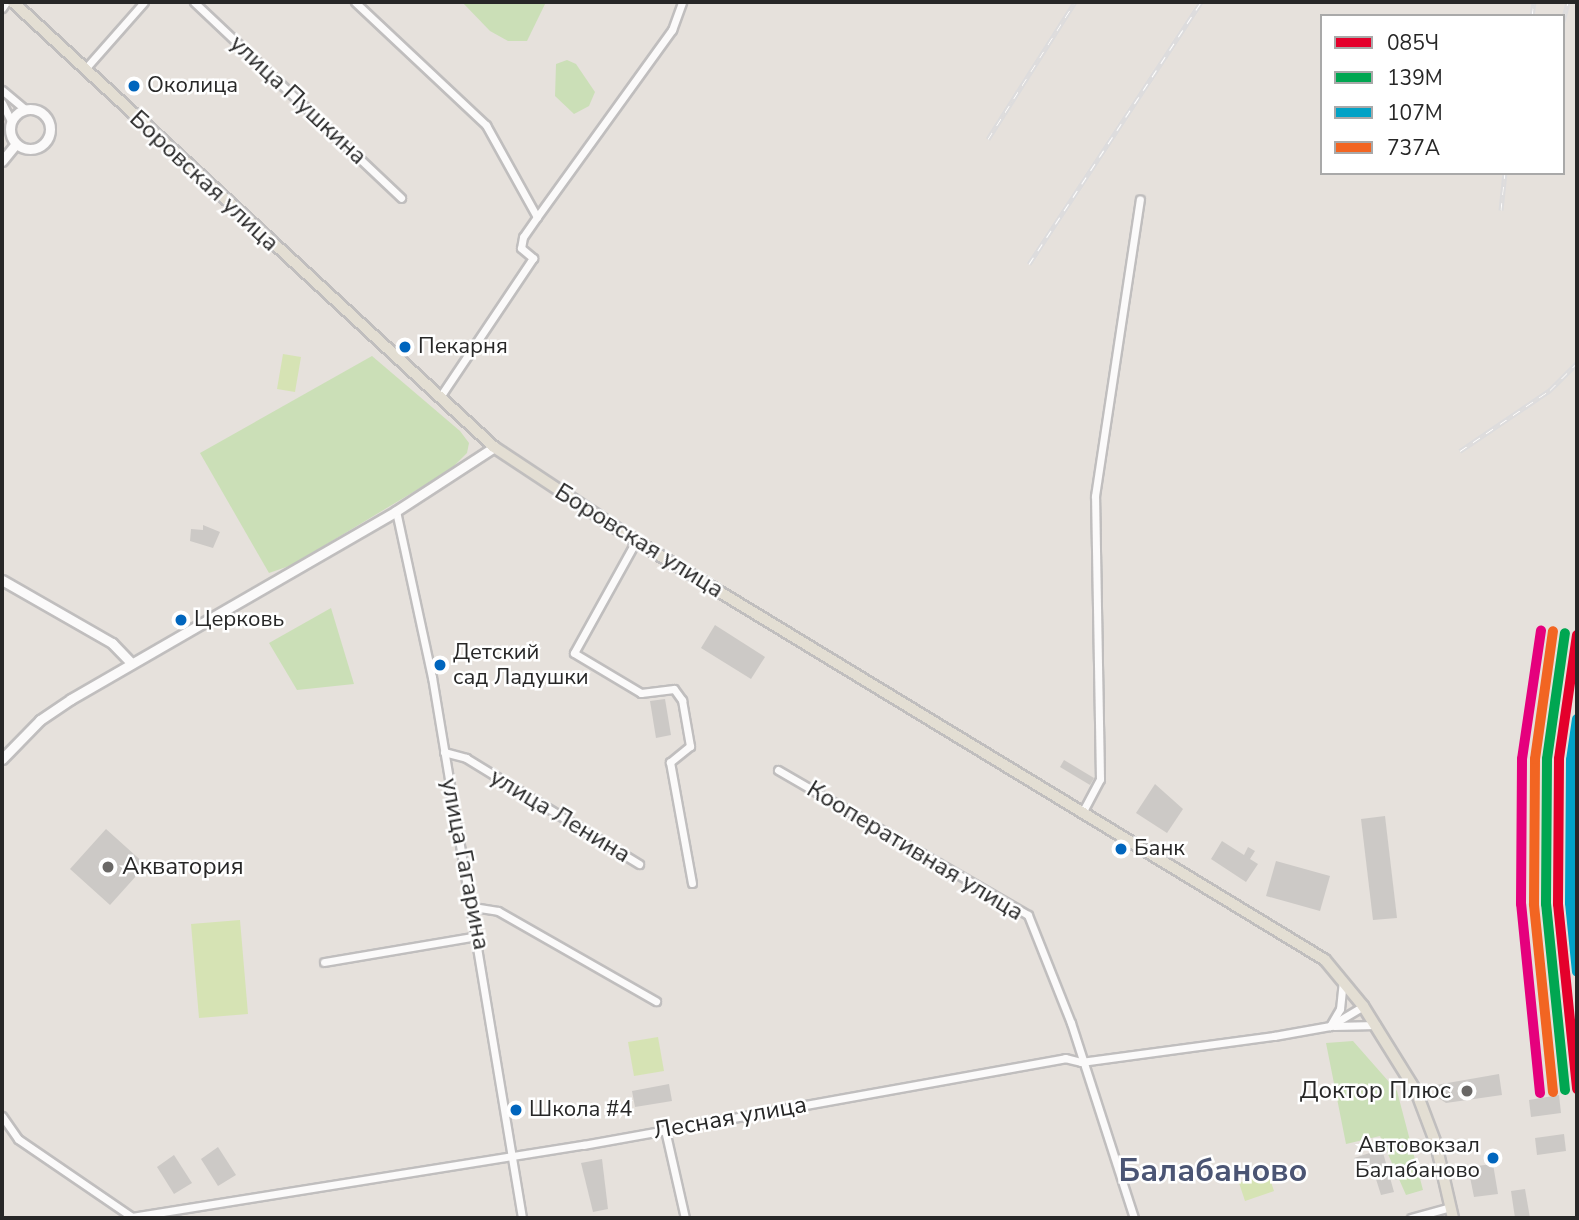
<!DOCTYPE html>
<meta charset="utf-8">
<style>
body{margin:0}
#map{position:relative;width:1579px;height:1220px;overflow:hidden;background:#e6e1dc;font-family:"Nunito Sans",sans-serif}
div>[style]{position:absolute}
.green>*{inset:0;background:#cbdfb7}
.pitch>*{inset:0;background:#d6e3b4}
.building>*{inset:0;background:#ccc9c6}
.roads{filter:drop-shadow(2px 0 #c0bebe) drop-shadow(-2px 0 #c0bebe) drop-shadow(0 2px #c0bebe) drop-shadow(0 -2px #c0bebe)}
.minor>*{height:7px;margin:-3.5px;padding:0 3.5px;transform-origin:3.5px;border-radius:3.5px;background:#fbfafa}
.tertiary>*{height:9px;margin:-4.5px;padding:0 4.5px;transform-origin:4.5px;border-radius:4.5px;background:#fbfafa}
.tertiary>.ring{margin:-4.5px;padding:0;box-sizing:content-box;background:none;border:9px solid #fbfafa;border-radius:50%}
.primary>*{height:10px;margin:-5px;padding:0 5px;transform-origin:5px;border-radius:5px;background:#e3ded3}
.rail>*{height:5px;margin-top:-2.5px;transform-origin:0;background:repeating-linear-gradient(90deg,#fff 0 8px,#dddcdd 0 16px);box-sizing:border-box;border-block:2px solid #dddcdd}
.rail-1>*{height:10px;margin:-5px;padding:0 5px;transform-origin:5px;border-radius:5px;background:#e4002b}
.rail-2>*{height:10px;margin:-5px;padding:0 5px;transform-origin:5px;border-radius:5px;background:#00a651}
.rail-3>*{height:10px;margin:-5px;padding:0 5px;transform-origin:5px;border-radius:5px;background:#02a2c6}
.rail-4>*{height:10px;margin:-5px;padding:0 5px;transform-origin:5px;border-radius:5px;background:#f26522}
.rail-5>*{height:10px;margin:-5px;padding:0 5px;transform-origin:5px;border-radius:5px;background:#e5007d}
.dots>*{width:19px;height:19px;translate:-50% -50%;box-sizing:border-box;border:4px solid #fff;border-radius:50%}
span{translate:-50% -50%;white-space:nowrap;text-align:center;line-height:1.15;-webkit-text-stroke:5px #fff;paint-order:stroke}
.bus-label{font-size:22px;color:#272727}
.left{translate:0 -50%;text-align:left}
.right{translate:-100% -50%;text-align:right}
.street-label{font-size:24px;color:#272727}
.poi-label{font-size:24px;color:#272727}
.district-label{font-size:32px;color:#4b5574;font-weight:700}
.frame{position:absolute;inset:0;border:4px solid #272727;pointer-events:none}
.legend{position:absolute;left:1320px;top:14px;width:245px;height:161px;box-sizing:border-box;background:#fff;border:2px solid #a9a9a9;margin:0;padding:9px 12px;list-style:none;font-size:21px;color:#272727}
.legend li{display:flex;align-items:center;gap:14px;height:35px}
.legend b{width:35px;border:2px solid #a9a9a9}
</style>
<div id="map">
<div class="green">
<i style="clip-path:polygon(462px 2px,546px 2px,527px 41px,508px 41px,490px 31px)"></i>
<i style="clip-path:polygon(567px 60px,576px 64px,595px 92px,589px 106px,574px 114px,555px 96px,556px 64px)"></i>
<i style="clip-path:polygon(372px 356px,460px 431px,469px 443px,467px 453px,450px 470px,292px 565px,269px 573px,200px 453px)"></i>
<i style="clip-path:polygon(331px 608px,354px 684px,297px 690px,269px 643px)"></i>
<i style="clip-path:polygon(1353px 1041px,1397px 1091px,1423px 1190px,1406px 1195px,1380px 1136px,1346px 1144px,1326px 1043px)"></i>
</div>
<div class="pitch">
<i style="clip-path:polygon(283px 354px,301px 357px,295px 392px,277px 389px)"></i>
<i style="clip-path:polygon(240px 920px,248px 1014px,199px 1018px,191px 924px)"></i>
<i style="clip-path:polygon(658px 1037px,664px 1071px,634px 1076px,628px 1042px)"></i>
<i style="clip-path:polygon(1268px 1173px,1274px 1191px,1245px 1201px,1239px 1183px)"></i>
</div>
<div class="building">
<i style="clip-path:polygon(203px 525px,220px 532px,213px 548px,190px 541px,191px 529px,203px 530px)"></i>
<i style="clip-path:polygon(715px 625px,765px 657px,751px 679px,701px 648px)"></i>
<i style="clip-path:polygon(665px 699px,671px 735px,656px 738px,650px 701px)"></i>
<i style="clip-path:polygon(1064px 760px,1094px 778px,1090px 785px,1060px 767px)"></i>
<i style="clip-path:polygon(1155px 784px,1183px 809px,1167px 833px,1136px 813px)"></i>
<i style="clip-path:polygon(1385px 816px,1397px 918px,1373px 920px,1361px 819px)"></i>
<i style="clip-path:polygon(106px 829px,146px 865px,110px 905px,70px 869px)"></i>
<i style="clip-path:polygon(1222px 841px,1244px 855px,1248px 847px,1255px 851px,1250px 859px,1258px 864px,1246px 882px,1211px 859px)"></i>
<i style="clip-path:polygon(1276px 861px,1330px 876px,1320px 911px,1266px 896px)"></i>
<i style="clip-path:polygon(1499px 1074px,1502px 1095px,1446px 1103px,1437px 1097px,1436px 1085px)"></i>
<i style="clip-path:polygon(669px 1084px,672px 1101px,635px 1107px,632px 1091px)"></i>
<i style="clip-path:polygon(1559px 1095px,1561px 1113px,1531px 1117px,1529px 1100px)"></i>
<i style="clip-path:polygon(1564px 1134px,1566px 1151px,1537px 1155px,1535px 1138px)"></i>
<i style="clip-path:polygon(218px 1147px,236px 1175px,218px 1186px,201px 1159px)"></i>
<i style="clip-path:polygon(1382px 1149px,1394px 1192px,1381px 1195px,1375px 1176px,1361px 1180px,1354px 1158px)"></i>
<i style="clip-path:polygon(174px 1155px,192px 1183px,174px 1194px,157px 1167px)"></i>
<i style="clip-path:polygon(602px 1159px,608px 1209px,593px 1212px,581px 1163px)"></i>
<i style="clip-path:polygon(1493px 1164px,1498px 1194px,1474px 1197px,1468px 1167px)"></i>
<i style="clip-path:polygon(1525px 1189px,1530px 1218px,1515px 1218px,1511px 1191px)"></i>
</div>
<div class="roads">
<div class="minor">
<i style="left:194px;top:2px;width:285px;rotate:43.4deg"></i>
<i style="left:355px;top:2px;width:180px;rotate:43.2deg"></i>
<i style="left:486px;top:125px;width:105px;rotate:61deg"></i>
<i style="left:537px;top:217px;width:24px;rotate:125deg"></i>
<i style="left:523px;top:237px;width:11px;rotate:100deg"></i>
<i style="left:521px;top:248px;width:16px;rotate:40deg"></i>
<i style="left:533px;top:258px;width:167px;rotate:123.8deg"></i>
<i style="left:2px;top:8px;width:7px;rotate:-56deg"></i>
<i style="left:85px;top:69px;width:89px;rotate:-48.6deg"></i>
<i style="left:2px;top:90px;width:30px;rotate:40deg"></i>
<i style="left:2px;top:103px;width:20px;rotate:63deg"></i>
<i style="left:537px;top:217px;width:231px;rotate:-54.2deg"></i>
<i style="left:672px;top:30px;width:30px;rotate:-70deg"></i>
<i style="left:396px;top:511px;width:170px;rotate:77.8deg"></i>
<i style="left:432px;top:677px;width:548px;rotate:80.55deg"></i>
<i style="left:636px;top:541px;width:128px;rotate:119deg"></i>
<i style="left:574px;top:653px;width:78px;rotate:30.8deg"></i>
<i style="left:641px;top:693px;width:33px;rotate:-7deg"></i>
<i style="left:674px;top:689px;width:14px;rotate:54deg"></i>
<i style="left:682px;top:700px;width:47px;rotate:80.1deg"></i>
<i style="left:690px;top:746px;width:26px;rotate:141deg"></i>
<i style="left:670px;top:762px;width:123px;rotate:79.7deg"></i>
<i style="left:444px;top:752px;width:23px;rotate:15deg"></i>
<i style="left:466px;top:758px;width:203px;rotate:31.5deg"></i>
<i style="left:778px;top:770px;width:289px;rotate:30.1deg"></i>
<i style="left:1028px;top:915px;width:116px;rotate:68.3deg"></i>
<i style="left:1071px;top:1023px;width:205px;rotate:72.1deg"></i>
<i style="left:1082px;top:813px;width:38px;rotate:-62deg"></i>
<i style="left:1100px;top:779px;width:283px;rotate:-91deg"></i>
<i style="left:1095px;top:496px;width:300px;rotate:-81.4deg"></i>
<i style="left:473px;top:907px;width:25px;rotate:9deg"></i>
<i style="left:498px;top:911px;width:182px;rotate:29.7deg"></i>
<i style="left:324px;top:962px;width:156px;rotate:-9.6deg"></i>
<i style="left:1330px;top:1026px;width:20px;rotate:-60deg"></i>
<i style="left:1340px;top:1009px;width:28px;rotate:-84deg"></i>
<i style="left:1334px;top:1026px;width:42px;rotate:-1.4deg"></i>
<i style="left:2px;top:1116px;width:28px;rotate:55deg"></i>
<i style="left:18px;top:1139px;width:138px;rotate:34.4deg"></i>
<i style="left:132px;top:1217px;width:457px;rotate:-9.1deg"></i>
<i style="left:583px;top:1145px;width:490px;rotate:-10.2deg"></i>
<i style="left:1065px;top:1058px;width:16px;rotate:14deg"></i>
<i style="left:1081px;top:1062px;width:195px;rotate:-7.7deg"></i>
<i style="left:1274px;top:1036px;width:57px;rotate:-10.1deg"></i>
<i style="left:1330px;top:1026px;width:39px;rotate:-31deg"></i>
<i style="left:665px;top:1130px;width:90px;rotate:77.2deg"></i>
<i style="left:1411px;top:1218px;width:41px;rotate:-15.4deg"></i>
</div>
<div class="tertiary">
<i class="ring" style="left:10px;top:109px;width:31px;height:31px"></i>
<i style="left:2px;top:161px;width:22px;rotate:-51deg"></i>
<i style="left:2px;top:580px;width:127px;rotate:29.8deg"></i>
<i style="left:112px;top:643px;width:28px;rotate:46deg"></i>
<i style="left:2px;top:759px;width:54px;rotate:-45.7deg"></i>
<i style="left:40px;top:720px;width:37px;rotate:-34deg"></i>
<i style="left:71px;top:699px;width:375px;rotate:-30deg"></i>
<i style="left:396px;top:511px;width:117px;rotate:-33.1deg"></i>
</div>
<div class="primary">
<i style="left:13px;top:2px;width:655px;rotate:42.77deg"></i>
<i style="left:494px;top:447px;width:170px;rotate:33.5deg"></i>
<i style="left:636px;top:541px;width:806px;rotate:31.3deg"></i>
<i style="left:1325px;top:960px;width:60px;rotate:50.4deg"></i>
<i style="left:1363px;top:1006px;width:100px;rotate:58.1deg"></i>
<i style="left:1416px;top:1091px;width:57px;rotate:69.3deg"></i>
<i style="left:1436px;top:1144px;width:76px;rotate:77.1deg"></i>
</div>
</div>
<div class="rail">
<i style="left:1532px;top:16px;width:14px;rotate:-82deg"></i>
<i style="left:1563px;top:21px;width:20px;rotate:-75deg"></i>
<i style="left:988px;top:139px;width:162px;rotate:-57.6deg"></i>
<i style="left:1501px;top:210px;width:37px;rotate:-84deg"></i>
<i style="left:1029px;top:264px;width:313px;rotate:-56.7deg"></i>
<i style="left:1460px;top:451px;width:109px;rotate:-34.1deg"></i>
<i style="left:1550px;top:390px;width:38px;rotate:-45deg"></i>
</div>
<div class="rail-1">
<i style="left:1577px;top:635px;width:125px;rotate:98.3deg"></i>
<i style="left:1559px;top:759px;width:145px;rotate:90.4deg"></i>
<i style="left:1558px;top:904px;width:186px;rotate:84.1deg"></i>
</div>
<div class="rail-2">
<i style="left:1565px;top:1090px;width:187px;rotate:-95.8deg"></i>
<i style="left:1546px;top:904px;width:145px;rotate:-89.6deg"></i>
<i style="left:1547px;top:759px;width:127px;rotate:-81.9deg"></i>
</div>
<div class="rail-3">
<i style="left:1577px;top:719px;width:41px;rotate:98.3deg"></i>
<i style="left:1571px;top:760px;width:143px;rotate:90.4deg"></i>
<i style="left:1570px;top:903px;width:69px;rotate:84.2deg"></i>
</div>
<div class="rail-4">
<i style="left:1553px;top:1092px;width:189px;rotate:-95.8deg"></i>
<i style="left:1534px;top:904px;width:145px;rotate:-89.6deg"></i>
<i style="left:1535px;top:759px;width:129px;rotate:-82deg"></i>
</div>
<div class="rail-5">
<i style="left:1540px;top:1093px;width:190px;rotate:-95.7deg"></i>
<i style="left:1521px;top:904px;width:145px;rotate:-89.6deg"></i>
<i style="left:1522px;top:759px;width:130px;rotate:-81.6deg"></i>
</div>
<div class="dots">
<i style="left:134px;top:86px;background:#0065bd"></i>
<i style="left:405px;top:347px;background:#0065bd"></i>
<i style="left:181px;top:620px;background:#0065bd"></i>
<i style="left:440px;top:665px;background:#0065bd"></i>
<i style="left:1121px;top:849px;background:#0065bd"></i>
<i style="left:108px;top:867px;background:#6a6866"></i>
<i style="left:1467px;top:1091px;background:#6a6866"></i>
<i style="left:516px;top:1110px;background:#0065bd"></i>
<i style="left:1493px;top:1158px;background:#0065bd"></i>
</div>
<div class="bus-label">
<span class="left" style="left:147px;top:86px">Околица</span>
<span class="left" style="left:418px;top:347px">Пекарня</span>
<span class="left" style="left:194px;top:620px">Церковь</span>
<span class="left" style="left:453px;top:665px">Детский<br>сад Ладушки</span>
<span class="left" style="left:1134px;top:849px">Банк</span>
<span class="left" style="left:529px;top:1110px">Школа #4</span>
<span class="right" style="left:1480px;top:1158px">Автовокзал<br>Балабаново</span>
</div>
<div class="street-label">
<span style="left:298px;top:100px;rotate:43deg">улица Пушкина</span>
<span style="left:204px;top:181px;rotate:43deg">Боровская улица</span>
<span style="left:639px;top:541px;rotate:32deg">Боровская улица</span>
<span style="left:560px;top:816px;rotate:31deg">улица Ленина</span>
<span style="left:915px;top:851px;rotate:31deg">Кооперативная улица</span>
<span style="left:465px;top:864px;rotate:79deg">улица Гагарина</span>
<span style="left:730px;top:1118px;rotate:-10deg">Лесная улица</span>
</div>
<div class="poi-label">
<span class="left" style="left:122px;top:867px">Акватория</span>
<span class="right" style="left:1451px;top:1091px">Доктор Плюс</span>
</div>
<div class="district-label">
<span style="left:1213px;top:1171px">Балабаново</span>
</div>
<div class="frame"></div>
<ul class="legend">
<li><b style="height:9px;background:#e4002b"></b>085Ч</li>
<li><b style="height:9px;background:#00a651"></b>139М</li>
<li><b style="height:9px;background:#02a2c6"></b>107М</li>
<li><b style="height:9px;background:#f26522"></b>737А</li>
</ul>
</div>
